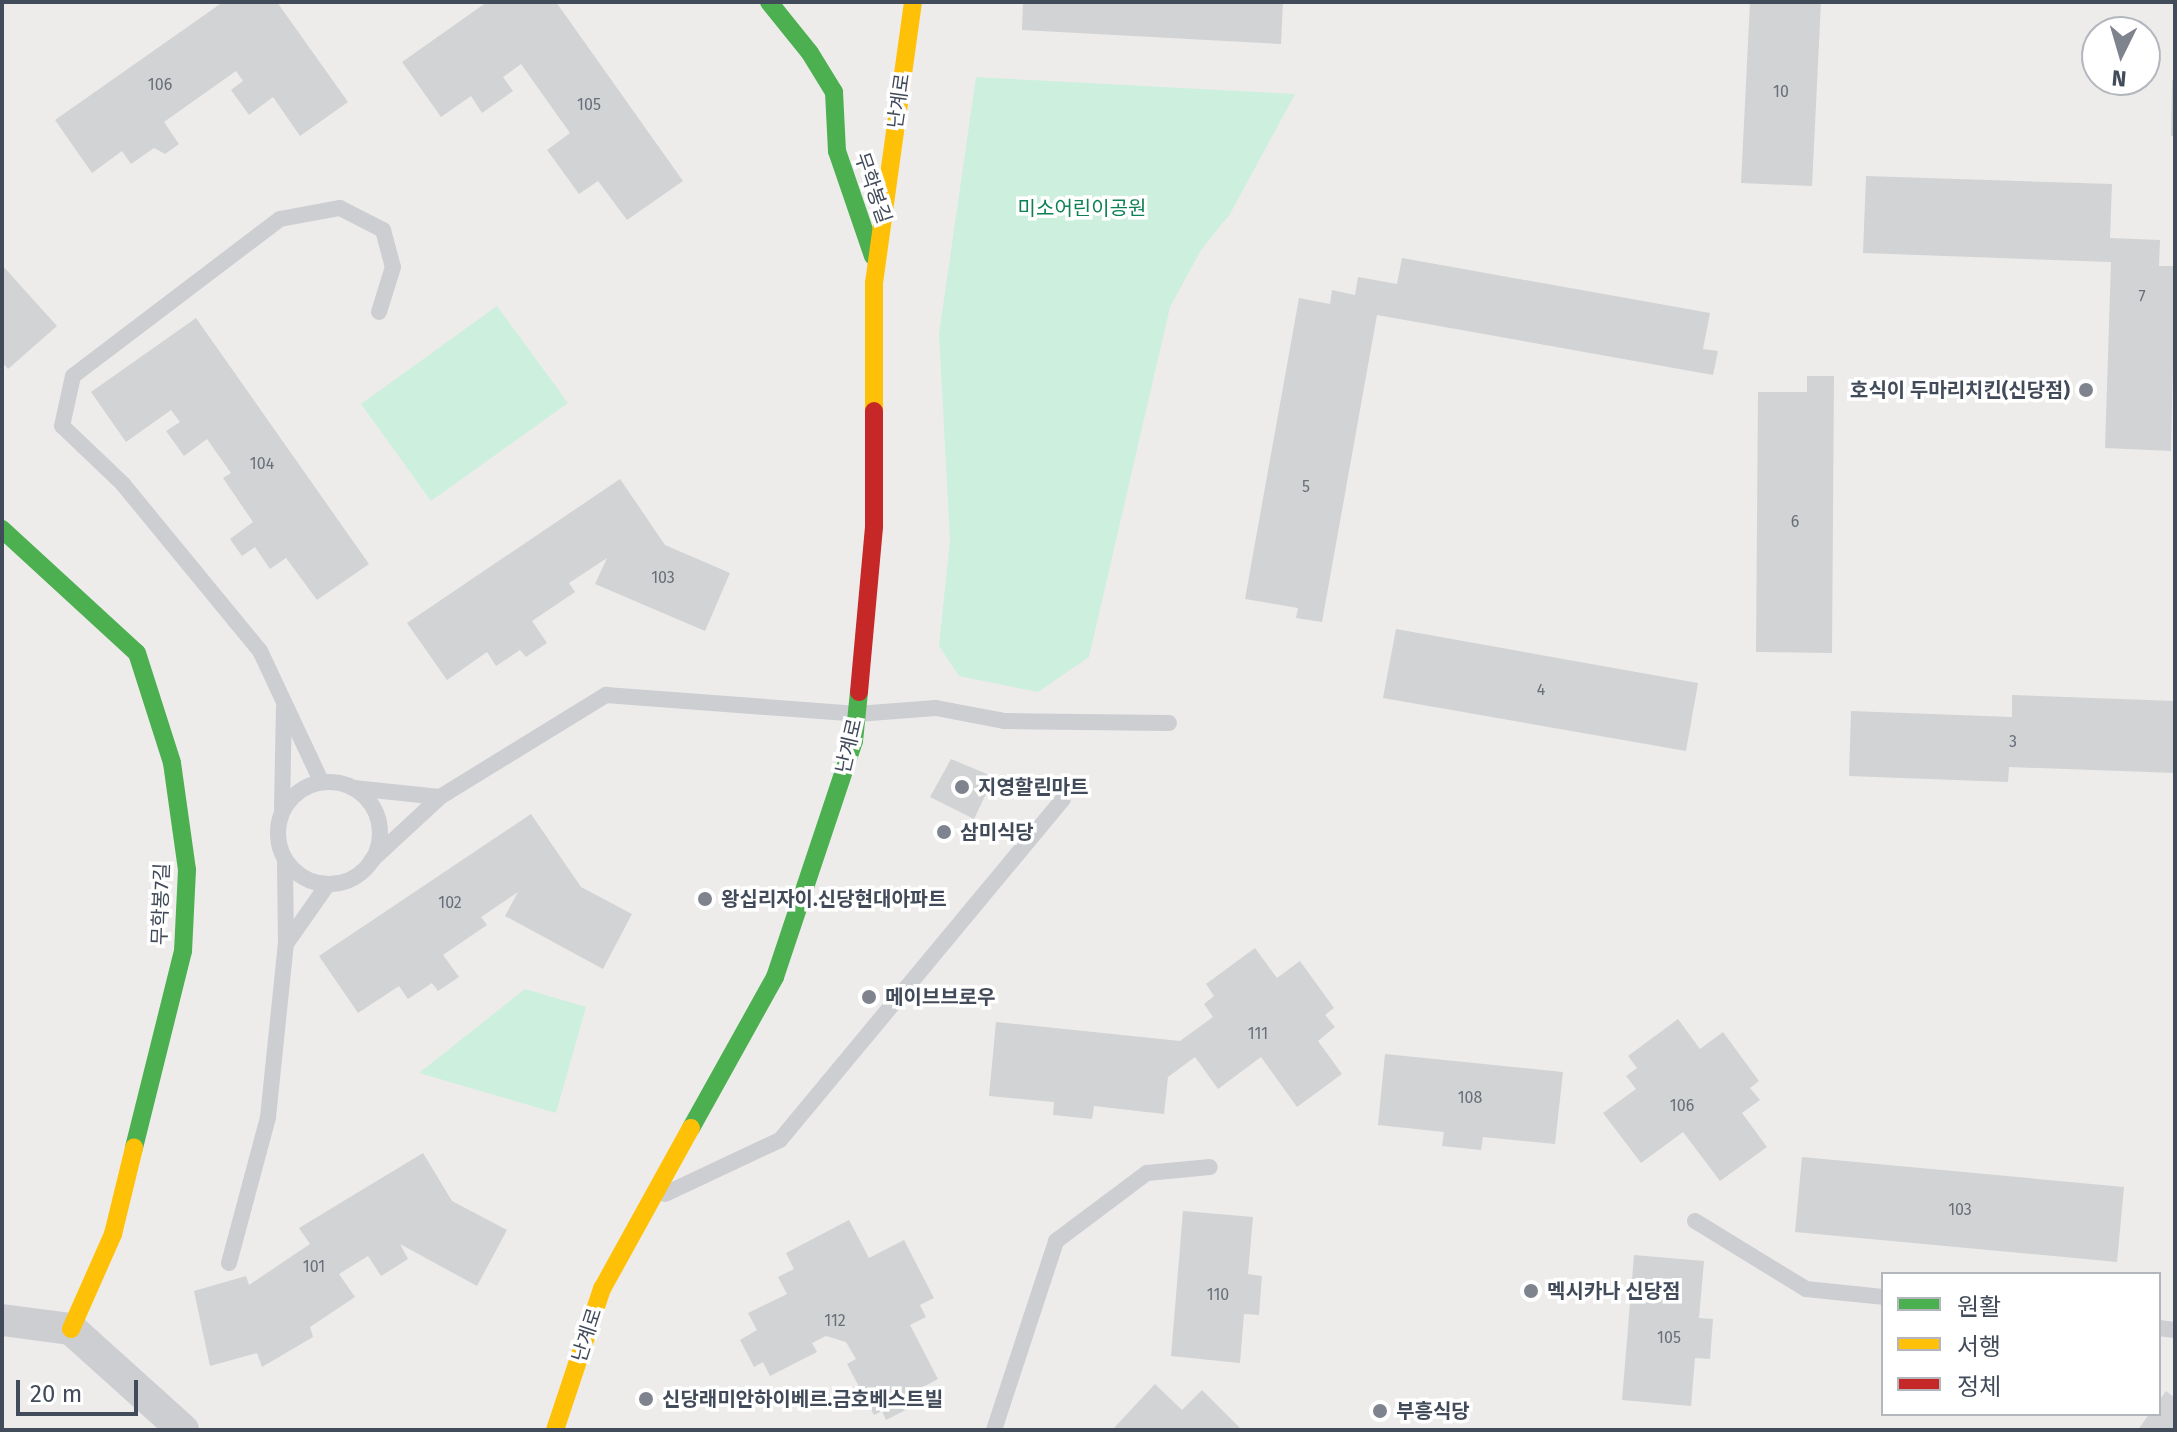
<!DOCTYPE html>
<meta charset="utf-8">
<style>
body{margin:0}
#map{position:relative;width:2177px;height:1432px;overflow:hidden;background:#edeceb;font-family:"Fira Sans","Noto Sans KR",sans-serif}
div>[style]{position:absolute}
.green>*{inset:0;background:#cdefde}
.building>*{inset:0;background:#d2d3d4}
.lane>*{height:16px;margin:-8px;padding:0 8px;transform-origin:8px;border-radius:8px;background:#ccced2}
.lane>.ring{margin:-8px;padding:0;box-sizing:content-box;background:none;border:16px solid #ccced2;border-radius:50%}
.street>*{height:32px;margin:-16px;padding:0 16px;transform-origin:16px;border-radius:16px;background:#ccced2}
.fast>*{height:18px;margin:-9px;padding:0 9px;transform-origin:9px;border-radius:9px;background:#4caf50}
.slow>*{height:18px;margin:-9px;padding:0 9px;transform-origin:9px;border-radius:9px;background:#ffc107}
.jam>*{height:18px;margin:-9px;padding:0 9px;transform-origin:9px;border-radius:9px;background:#c62828}
.dots>*{width:22px;height:22px;translate:-50% -50%;box-sizing:border-box;border:4px solid #fff;border-radius:50%}
span{translate:-50% -50%;white-space:nowrap;text-align:center;line-height:1.15;-webkit-text-stroke:7px #fff;paint-order:stroke}
.number-label{font-size:16px;color:#686f7a}
.number-label span{-webkit-text-stroke-width:0}
.street-label{font-size:20px;color:#424b5a}
.park-label{font-size:20px;color:#0e8056}
.poi-label{font-size:20px;color:#424b5a;font-weight:700}
.right{translate:-100% -50%;text-align:right}
.left{translate:0 -50%;text-align:left}
.frame{position:absolute;inset:0;border:4px solid #424b5a;pointer-events:none}
.legend{position:absolute;left:1881px;top:1272px;width:280px;height:144px;box-sizing:border-box;background:#fff;border:2px solid #b3b7bd;margin:0;padding:10px 14px;list-style:none;font-size:24px;color:#424b5a}
.legend li{display:flex;align-items:center;gap:16px;height:40px}
.legend b{width:40px;border:2px solid #b3b7bd}
.north{position:absolute;left:2081px;top:16px;width:80px;height:80px;box-sizing:border-box;background:#fff;border:2px solid #b3b7bd;border-radius:50%;rotate:185deg;font-size:22px;font-weight:700;line-height:32px;text-align:center;color:#424b5a}
.north::after{content:'';display:block;margin:auto;width:28px;height:36px;background:#7e838d;clip-path:polygon(50% 0,100% 100%,50% 72%,0 100%)}
.scale{position:absolute;left:16px;top:1380px;width:122px;height:36px;box-sizing:border-box;border:4px solid #424b5a;border-top:0;padding-left:10px;font-size:24px;line-height:28px;white-space:nowrap;color:#424b5a;-webkit-text-stroke:6px #fff;paint-order:stroke}
</style>
<div id="map">
<div class="green">
<i style="clip-path:polygon(976px 77px,1295px 94px,1230px 214px,1201px 250px,1170px 307px,1089px 657px,1038px 692px,959px 676px,939px 646px,950px 540px,939px 334px)"></i>
<i style="clip-path:polygon(497px 306px,568px 403px,431px 501px,361px 404px)"></i>
<i style="clip-path:polygon(525px 989px,586px 1007px,556px 1113px,419px 1073px)"></i>
</div>
<div class="building">
<i style="clip-path:polygon(223px 2px,277px 2px,348px 102px,300px 136px,273px 97px,249px 115px,231px 90px,243px 81px,236px 71px,164px 122px,179px 144px,165px 154px,154px 148px,131px 164px,122px 151px,92px 173px,55px 120px)"></i>
<i style="clip-path:polygon(487px 2px,556px 2px,683px 181px,627px 220px,598px 181px,579px 194px,547px 150px,570px 133px,521px 64px,503px 77px,513px 91px,482px 113px,471px 96px,441px 117px,402px 62px)"></i>
<i style="clip-path:polygon(1023px 2px,1283px 2px,1281px 44px,1022px 30px)"></i>
<i style="clip-path:polygon(1750px 2px,1821px 2px,1812px 186px,1741px 183px)"></i>
<i style="clip-path:polygon(2172px 80px,2175px 80px,2175px 136px,2171px 136px)"></i>
<i style="clip-path:polygon(1866px 176px,2112px 184px,2110px 238px,2160px 240px,2159px 266px,2175px 266px,2171px 451px,2105px 448px,2111px 262px,1863px 253px)"></i>
<i style="clip-path:polygon(1402px 258px,1710px 313px,1703px 349px,1718px 351px,1713px 375px,1377px 315px,1322px 622px,1296px 618px,1298px 608px,1245px 599px,1299px 298px,1330px 304px,1332px 290px,1355px 295px,1358px 277px,1397px 284px)"></i>
<i style="clip-path:polygon(2px 265px,57px 326px,8px 369px,2px 362px)"></i>
<i style="clip-path:polygon(196px 318px,369px 564px,317px 600px,286px 558px,270px 569px,255px 547px,242px 556px,230px 539px,253px 522px,223px 478px,231px 473px,207px 439px,184px 456px,166px 431px,180px 422px,171px 410px,126px 442px,91px 392px)"></i>
<i style="clip-path:polygon(1807px 376px,1834px 376px,1832px 653px,1756px 652px,1758px 392px,1807px 392px)"></i>
<i style="clip-path:polygon(620px 479px,665px 545px,730px 573px,705px 631px,595px 584px,607px 558px,569px 583px,575px 592px,532px 621px,547px 643px,526px 657px,520px 650px,496px 666px,487px 652px,447px 680px,407px 623px)"></i>
<i style="clip-path:polygon(1396px 629px,1698px 683px,1686px 751px,1383px 698px)"></i>
<i style="clip-path:polygon(2012px 695px,2175px 701px,2175px 773px,2009px 767px,2008px 782px,1849px 776px,1851px 711px,2012px 717px)"></i>
<i style="clip-path:polygon(951px 759px,994px 777px,974px 819px,930px 797px)"></i>
<i style="clip-path:polygon(531px 814px,581px 887px,632px 914px,603px 969px,505px 916px,518px 892px,481px 917px,487px 925px,443px 955px,459px 977px,438px 991px,432px 983px,408px 999px,399px 986px,358px 1013px,319px 956px)"></i>
<i style="clip-path:polygon(1255px 948px,1277px 978px,1300px 961px,1334px 1008px,1325px 1015px,1335px 1027px,1318px 1041px,1342px 1074px,1297px 1107px,1261px 1057px,1218px 1089px,1195px 1057px,1168px 1077px,1164px 1114px,1094px 1106px,1092px 1119px,1053px 1115px,1054px 1102px,989px 1096px,996px 1022px,1180px 1041px,1213px 1017px,1204px 1004px,1214px 996px,1206px 984px)"></i>
<i style="clip-path:polygon(1678px 1019px,1700px 1049px,1723px 1032px,1759px 1081px,1750px 1088px,1760px 1100px,1742px 1113px,1767px 1147px,1720px 1181px,1683px 1132px,1641px 1163px,1603px 1113px,1636px 1089px,1626px 1076px,1637px 1068px,1628px 1056px)"></i>
<i style="clip-path:polygon(1385px 1054px,1563px 1072px,1555px 1144px,1483px 1137px,1481px 1150px,1442px 1146px,1444px 1132px,1378px 1125px)"></i>
<i style="clip-path:polygon(423px 1153px,452px 1201px,507px 1230px,477px 1286px,400px 1244px,408px 1259px,381px 1276px,368px 1256px,339px 1274px,355px 1297px,310px 1327px,313px 1337px,262px 1367px,257px 1353px,210px 1366px,194px 1291px,246px 1276px,249px 1285px,310px 1244px,299px 1228px)"></i>
<i style="clip-path:polygon(1802px 1157px,2124px 1187px,2117px 1262px,1795px 1232px)"></i>
<i style="clip-path:polygon(1183px 1211px,1253px 1217px,1248px 1274px,1262px 1276px,1259px 1315px,1244px 1314px,1240px 1363px,1171px 1356px)"></i>
<i style="clip-path:polygon(849px 1220px,869px 1258px,904px 1240px,934px 1298px,920px 1305px,926px 1317px,910px 1325px,938px 1379px,923px 1387px,929px 1398px,886px 1420px,882px 1411px,874px 1415px,847px 1364px,856px 1359px,846px 1342px,826px 1336px,812px 1343px,817px 1352px,770px 1376px,763px 1362px,754px 1367px,740px 1340px,757px 1330px,748px 1313px,787px 1294px,778px 1277px,794px 1269px,786px 1253px)"></i>
<i style="clip-path:polygon(1634px 1255px,1704px 1261px,1699px 1318px,1713px 1319px,1710px 1359px,1695px 1358px,1691px 1406px,1622px 1400px)"></i>
<i style="clip-path:polygon(1155px 1384px,1182px 1410px,1202px 1390px,1242px 1430px,1112px 1430px)"></i>
<i style="clip-path:polygon(2166px 1391px,2175px 1398px,2175px 1430px,2138px 1430px,2149px 1414px,2159px 1414px,2159px 1401px)"></i>
</div>
<div class="lane">
<i style="left:321px;top:781px;width:144px;rotate:-115.1deg"></i>
<i style="left:260px;top:651px;width:216px;rotate:-129.4deg"></i>
<i style="left:123px;top:484px;width:84px;rotate:-136.4deg"></i>
<i style="left:62px;top:426px;width:51px;rotate:-77.6deg"></i>
<i style="left:73px;top:376px;width:260px;rotate:-37.2deg"></i>
<i style="left:280px;top:219px;width:61px;rotate:-10.4deg"></i>
<i style="left:340px;top:208px;width:48px;rotate:27.1deg"></i>
<i style="left:383px;top:230px;width:38px;rotate:75deg"></i>
<i style="left:393px;top:267px;width:47px;rotate:107.3deg"></i>
<i class="ring" style="left:278px;top:782px;width:86px;height:86px"></i>
<i style="left:354px;top:788px;width:86px;rotate:6deg"></i>
<i style="left:282px;top:809px;width:101px;rotate:-88.9deg"></i>
<i style="left:371px;top:861px;width:94px;rotate:-42.8deg"></i>
<i style="left:440px;top:797px;width:195px;rotate:-31.6deg"></i>
<i style="left:606px;top:695px;width:252px;rotate:4.3deg"></i>
<i style="left:857px;top:714px;width:79px;rotate:-4.3deg"></i>
<i style="left:936px;top:708px;width:69px;rotate:10.8deg"></i>
<i style="left:1004px;top:721px;width:165px;rotate:0.7deg"></i>
<i style="left:286px;top:944px;width:73px;rotate:-55deg"></i>
<i style="left:665px;top:1194px;width:127px;rotate:-25.2deg"></i>
<i style="left:780px;top:1140px;width:443px;rotate:-50.3deg"></i>
<i style="left:1695px;top:1221px;width:130px;rotate:31.5deg"></i>
<i style="left:1806px;top:1289px;width:77px;rotate:5.9deg"></i>
<i style="left:229px;top:1263px;width:151px;rotate:-75deg"></i>
<i style="left:268px;top:1117px;width:174px;rotate:-84.1deg"></i>
<i style="left:286px;top:944px;width:84px;rotate:-90.7deg"></i>
<i style="left:2159px;top:1328px;width:16px;rotate:7deg"></i>
<i style="left:994px;top:1430px;width:199px;rotate:-71.8deg"></i>
<i style="left:1056px;top:1241px;width:114px;rotate:-36.8deg"></i>
<i style="left:1147px;top:1173px;width:63px;rotate:-5.4deg"></i>
</div>
<div class="street">
<i style="left:2px;top:1320px;width:70px;rotate:7.4deg"></i>
<i style="left:71px;top:1329px;width:151px;rotate:42deg"></i>
</div>
<div class="fast">
<i style="left:769px;top:2px;width:65px;rotate:51.2deg"></i>
<i style="left:810px;top:53px;width:46px;rotate:58.4deg"></i>
<i style="left:834px;top:92px;width:59px;rotate:87.1deg"></i>
<i style="left:837px;top:151px;width:111px;rotate:71.1deg"></i>
<i style="left:2px;top:529px;width:183px;rotate:42.6deg"></i>
<i style="left:137px;top:653px;width:115px;rotate:72.3deg"></i>
<i style="left:172px;top:763px;width:108px;rotate:82deg"></i>
<i style="left:187px;top:870px;width:81px;rotate:92.8deg"></i>
<i style="left:183px;top:951px;width:203px;rotate:104deg"></i>
<i style="left:691px;top:1128px;width:173px;rotate:-60.9deg"></i>
<i style="left:775px;top:977px;width:249px;rotate:-71.5deg"></i>
<i style="left:854px;top:741px;width:49px;rotate:-84.2deg"></i>
</div>
<div class="slow">
<i style="left:874px;top:411px;width:128px;rotate:-90deg"></i>
<i style="left:874px;top:283px;width:284px;rotate:-82.1deg"></i>
<i style="left:71px;top:1329px;width:104px;rotate:-66.1deg"></i>
<i style="left:113px;top:1234px;width:89px;rotate:-76.3deg"></i>
<i style="left:555px;top:1430px;width:149px;rotate:-71.6deg"></i>
<i style="left:602px;top:1289px;width:184px;rotate:-61.1deg"></i>
</div>
<div class="jam">
<i style="left:859px;top:692px;width:167px;rotate:-84.8deg"></i>
<i style="left:874px;top:526px;width:115px;rotate:-90deg"></i>
</div>
<div class="dots">
<i style="left:2086px;top:390px;background:#7e838d"></i>
<i style="left:962px;top:787px;background:#7e838d"></i>
<i style="left:944px;top:832px;background:#7e838d"></i>
<i style="left:705px;top:899px;background:#7e838d"></i>
<i style="left:869px;top:997px;background:#7e838d"></i>
<i style="left:1531px;top:1291px;background:#7e838d"></i>
<i style="left:646px;top:1399px;background:#7e838d"></i>
<i style="left:1380px;top:1411px;background:#7e838d"></i>
</div>
<div class="number-label">
<span style="left:160px;top:85px">106</span>
<span style="left:1781px;top:92px">10</span>
<span style="left:589px;top:105px">105</span>
<span style="left:2142px;top:297px">7</span>
<span style="left:262px;top:464px">104</span>
<span style="left:1306px;top:487px">5</span>
<span style="left:1795px;top:522px">6</span>
<span style="left:663px;top:578px">103</span>
<span style="left:1541px;top:690px">4</span>
<span style="left:2013px;top:742px">3</span>
<span style="left:450px;top:903px">102</span>
<span style="left:1258px;top:1034px">111</span>
<span style="left:1470px;top:1098px">108</span>
<span style="left:1682px;top:1106px">106</span>
<span style="left:1960px;top:1210px">103</span>
<span style="left:314px;top:1267px">101</span>
<span style="left:1218px;top:1295px">110</span>
<span style="left:835px;top:1321px">112</span>
<span style="left:1669px;top:1338px">105</span>
</div>
<div class="street-label">
<span style="left:899px;top:101px;rotate:-82deg">난계로</span>
<span style="left:873px;top:188px;rotate:71deg">무학봉길</span>
<span style="left:849px;top:746px;rotate:-77deg">난계로</span>
<span style="left:161px;top:904px;rotate:-88deg">무학봉7길</span>
<span style="left:587px;top:1335px;rotate:-72deg">난계로</span>
</div>
<div class="park-label">
<span style="left:1082px;top:208px">미소어린이공원</span>
</div>
<div class="poi-label">
<span class="right" style="left:2070px;top:390px">호식이 두마리치킨(신당점)</span>
<span class="left" style="left:978px;top:787px">지영할린마트</span>
<span class="left" style="left:960px;top:832px">삼미식당</span>
<span class="left" style="left:721px;top:899px">왕십리자이.신당현대아파트</span>
<span class="left" style="left:885px;top:997px">메이브브로우</span>
<span class="left" style="left:1547px;top:1291px">멕시카나 신당점</span>
<span class="left" style="left:662px;top:1399px">신당래미안하이베르.금호베스트빌</span>
<span class="left" style="left:1396px;top:1411px">부흥식당</span>
</div>
<div class="frame"></div>
<ul class="legend">
<li><b style="height:10px;background:#4caf50"></b>원활</li>
<li><b style="height:10px;background:#ffc107"></b>서행</li>
<li><b style="height:10px;background:#c62828"></b>정체</li>
</ul>
<div class="north">N</div>
<div class="scale">20 m</div>
</div>
